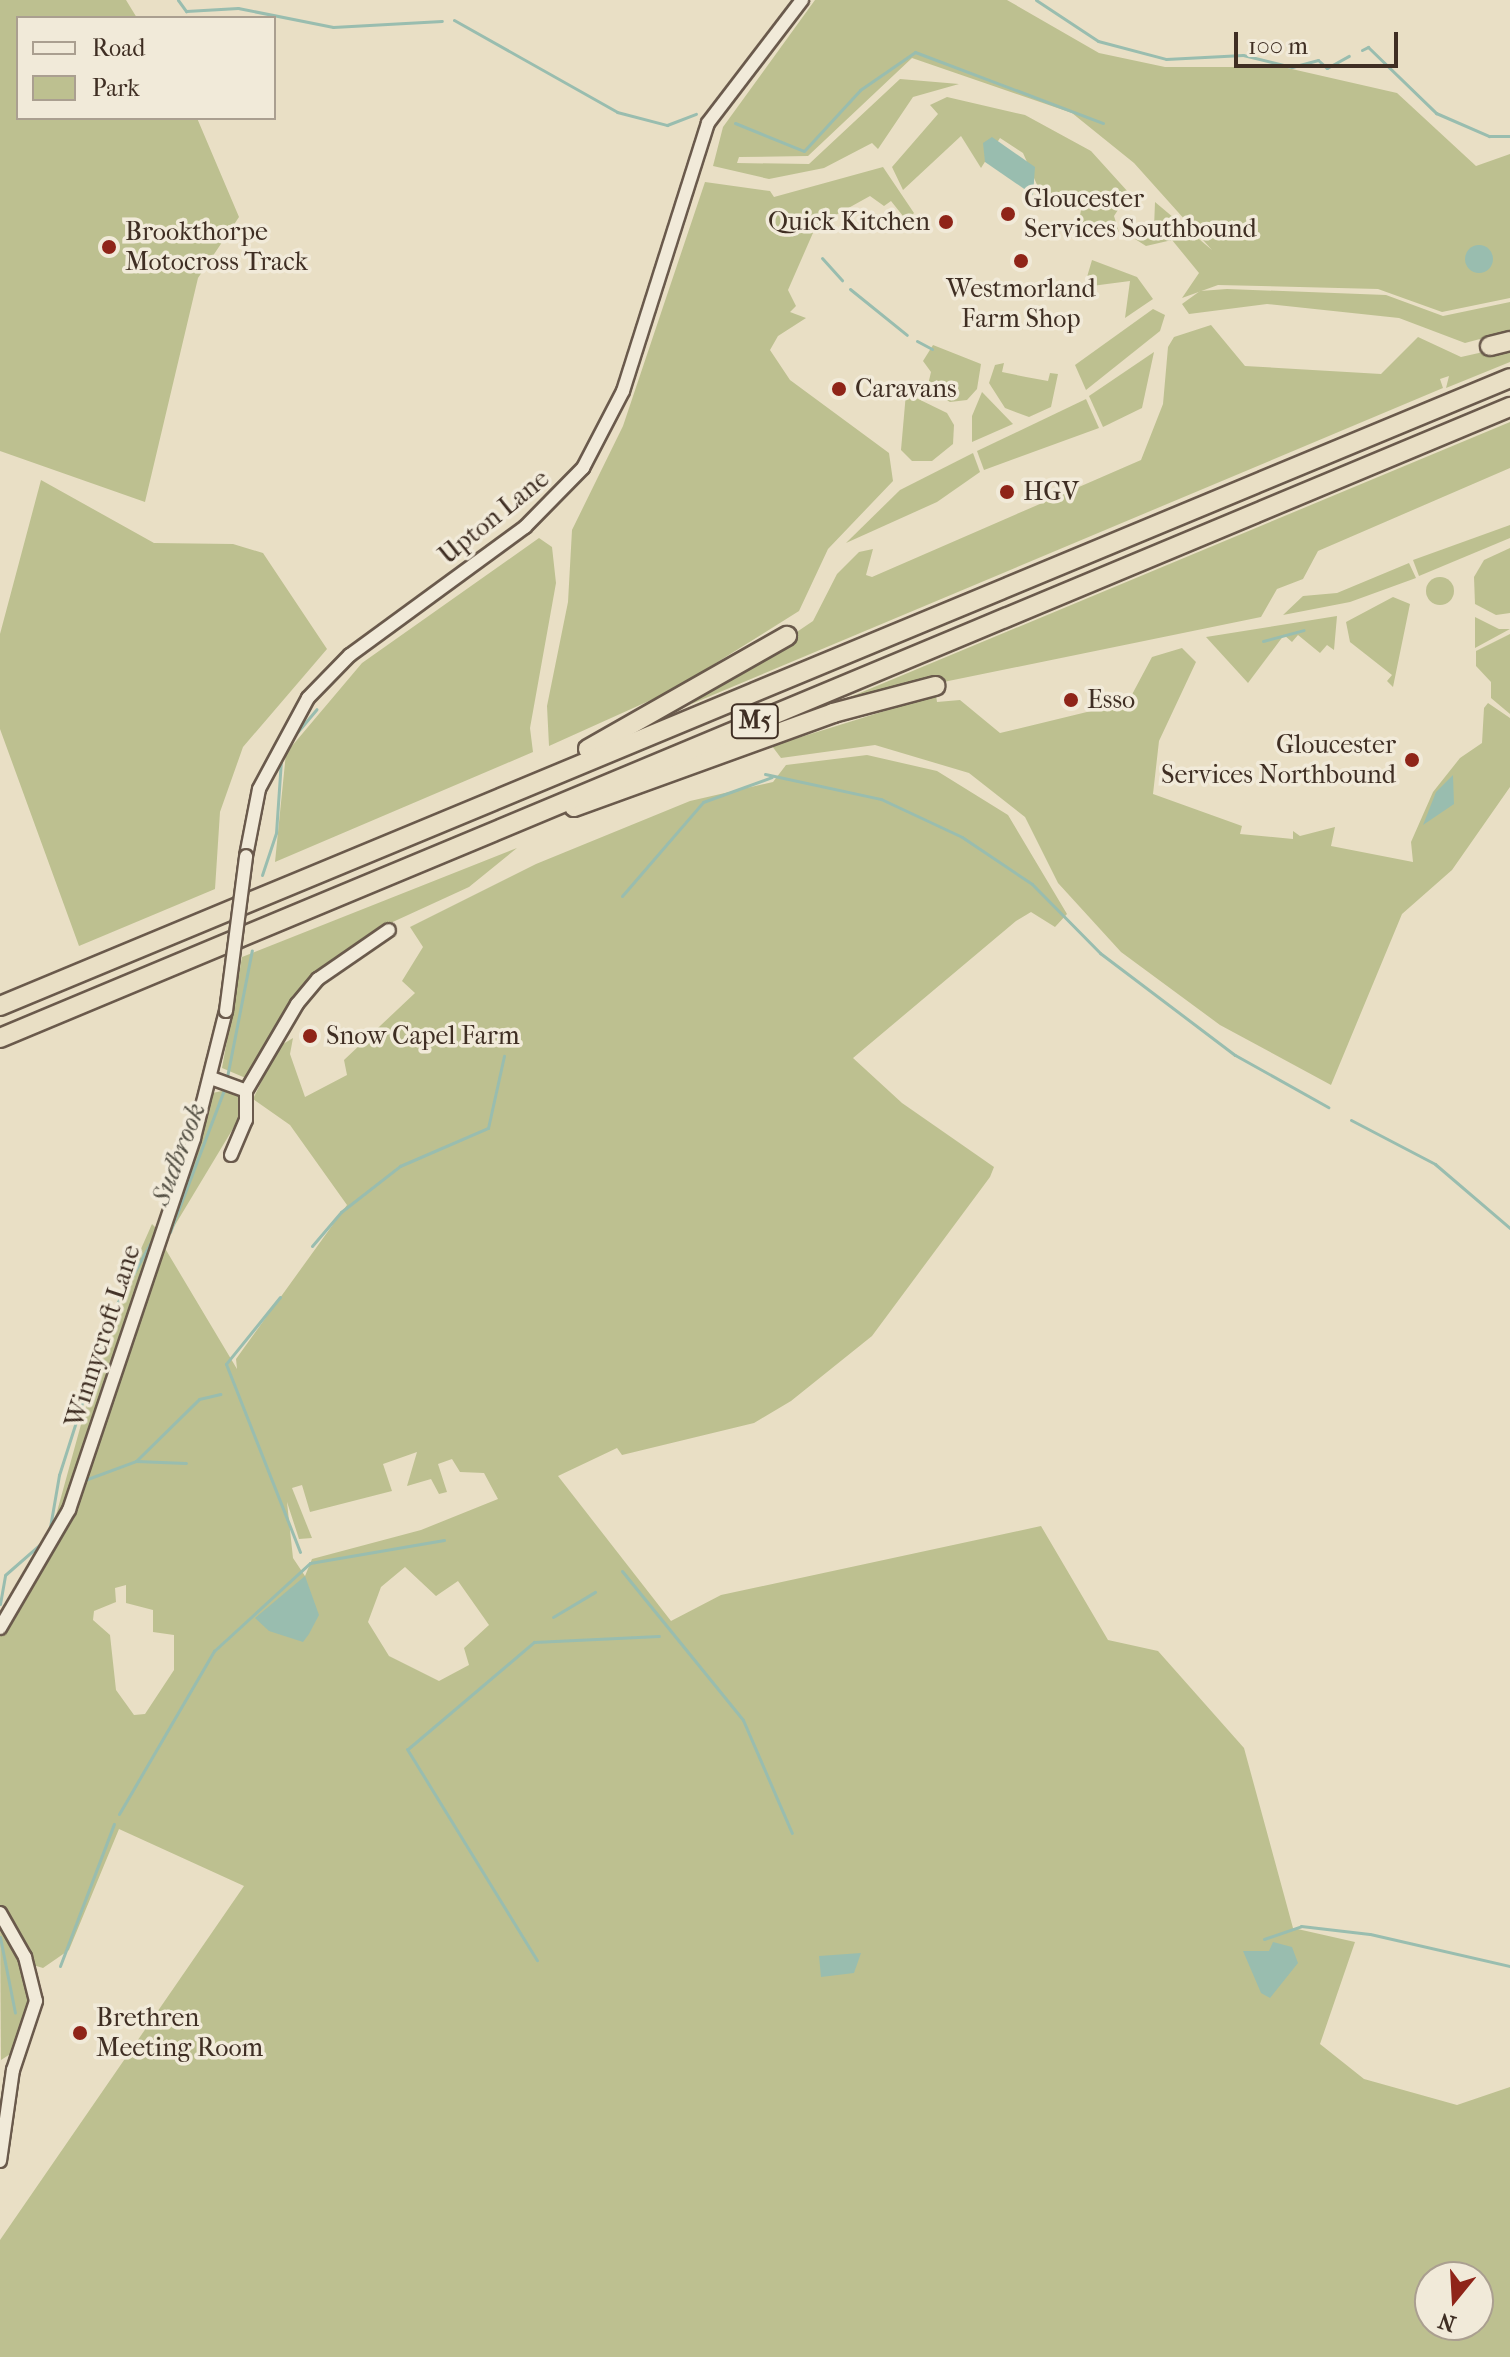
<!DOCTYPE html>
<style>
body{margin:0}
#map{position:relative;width:1510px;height:2357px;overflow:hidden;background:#e9dfc5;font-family:"IM FELL French Canon",serif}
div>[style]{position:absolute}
.green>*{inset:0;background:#bdc090}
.round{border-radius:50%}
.water>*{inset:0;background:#99bdaf}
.stream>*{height:3px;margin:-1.5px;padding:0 1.5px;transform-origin:1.5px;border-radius:1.5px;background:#99bdaf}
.roads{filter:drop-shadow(2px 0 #6a5a4c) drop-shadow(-2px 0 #6a5a4c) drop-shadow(0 2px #6a5a4c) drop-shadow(0 -2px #6a5a4c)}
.minor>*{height:12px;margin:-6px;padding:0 6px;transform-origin:6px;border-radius:6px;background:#f1ead9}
.highway>*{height:18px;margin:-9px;padding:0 9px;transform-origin:9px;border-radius:9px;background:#e9dfc5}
.bridges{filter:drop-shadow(2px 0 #6a5a4c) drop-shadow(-2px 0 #6a5a4c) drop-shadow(0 2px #6a5a4c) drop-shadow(0 -2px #6a5a4c)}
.minor-bridge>*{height:12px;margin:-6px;padding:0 6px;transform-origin:6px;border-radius:6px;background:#f1ead9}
.dots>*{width:22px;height:22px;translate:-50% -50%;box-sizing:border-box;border:4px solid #f1ead9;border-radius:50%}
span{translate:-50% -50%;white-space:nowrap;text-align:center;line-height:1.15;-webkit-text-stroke:7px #f1ead9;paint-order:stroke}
.shield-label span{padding:2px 6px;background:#f1ead9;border:2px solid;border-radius:6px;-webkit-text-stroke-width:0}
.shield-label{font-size:24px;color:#3f2e23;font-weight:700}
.poi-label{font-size:26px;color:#3f2e23}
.left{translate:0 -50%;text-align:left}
.right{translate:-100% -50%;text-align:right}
.street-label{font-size:26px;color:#3f2e23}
.water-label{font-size:28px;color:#565246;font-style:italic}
.legend{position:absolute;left:16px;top:16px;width:260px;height:104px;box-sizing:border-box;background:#f1ead9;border:2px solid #aa9f90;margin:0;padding:10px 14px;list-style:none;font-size:24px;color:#3f2e23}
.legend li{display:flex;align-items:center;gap:16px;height:40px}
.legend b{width:40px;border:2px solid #aa9f90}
.north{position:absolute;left:1414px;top:2261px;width:80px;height:80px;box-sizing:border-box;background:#f1ead9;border:2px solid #aa9f90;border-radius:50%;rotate:198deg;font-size:22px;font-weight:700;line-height:32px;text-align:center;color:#3f2e23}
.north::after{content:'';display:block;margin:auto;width:28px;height:36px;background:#8f2418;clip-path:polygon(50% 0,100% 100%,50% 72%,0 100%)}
.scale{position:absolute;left:1234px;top:32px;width:164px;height:36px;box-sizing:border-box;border:4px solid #3f2e23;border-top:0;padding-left:10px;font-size:24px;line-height:28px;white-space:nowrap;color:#3f2e23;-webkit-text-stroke:6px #f1ead9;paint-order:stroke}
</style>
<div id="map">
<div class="green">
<i style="clip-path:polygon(0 0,126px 0,137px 18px,18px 18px,18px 118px,197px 118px,239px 217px,198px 278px,145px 502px,0 451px)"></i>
<i style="clip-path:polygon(815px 0,1007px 0,1099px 53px,1165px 67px,1283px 67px,1397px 93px,1476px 166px,1510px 154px,1510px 298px,1442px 312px,1378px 289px,1218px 285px,1182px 298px,1199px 273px,1172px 240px,1146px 246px,1135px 239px,1154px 228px,1155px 202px,1212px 250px,1134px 163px,1072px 113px,912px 58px,808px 156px,739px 157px,737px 163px,809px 164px,900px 79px,959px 84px,913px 97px,878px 149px,872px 143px,824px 168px,769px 179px,713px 166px,723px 127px)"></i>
<i style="clip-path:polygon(947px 97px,1025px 115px,1091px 151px,1129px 193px,1114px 216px,1119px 232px,1086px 234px,1078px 226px,1081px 210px,1034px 201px,1038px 187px,1023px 153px,1000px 138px,981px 168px,961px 136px,903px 190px,892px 167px,938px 114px,930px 105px)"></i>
<i style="clip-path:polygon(883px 167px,914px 213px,907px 221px,891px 201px,884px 206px,870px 196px,816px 226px,788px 290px,796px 306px,790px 312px,806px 318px,778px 336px,770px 350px,790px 380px,889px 453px,893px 481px,828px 549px,799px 611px,671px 691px,549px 746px,547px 706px,568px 602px,572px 530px,623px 426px,705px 182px,770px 191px,774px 197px)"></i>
<i style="clip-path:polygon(1092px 260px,1137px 277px,1153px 299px,1125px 318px,1130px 281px,1084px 287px)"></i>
<i style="clip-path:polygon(1227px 289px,1386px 295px,1443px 316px,1510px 302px,1510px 331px,1465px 343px,1399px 318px,1267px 304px,1189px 314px,1182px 304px,1200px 291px)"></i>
<i style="clip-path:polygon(1153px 309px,1165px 315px,1160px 331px,1086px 390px,1075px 365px)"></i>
<i style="clip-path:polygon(1211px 325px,1245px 366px,1381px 374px,1418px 337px,1461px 357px,1510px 346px,1510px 362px,1446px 388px,1449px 376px,1440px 379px,1443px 388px,689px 705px,813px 621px,837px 574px,859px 552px,873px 549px,866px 575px,872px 577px,1141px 460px,1163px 404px,1168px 347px,1174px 337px)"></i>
<i style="clip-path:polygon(933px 345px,981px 364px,977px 389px,967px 400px,950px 402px,927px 389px,931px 372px,923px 361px)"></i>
<i style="clip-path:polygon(1154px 352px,1142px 408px,1103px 427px,1089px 396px)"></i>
<i style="clip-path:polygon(1004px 363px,1002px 372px,1026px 377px,1048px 381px,1050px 373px,1058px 374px,1051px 407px,1029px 417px,1005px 408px,989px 383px,995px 365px)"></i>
<i style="clip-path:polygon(982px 392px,1013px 424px,972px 442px,972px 416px)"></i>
<i style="clip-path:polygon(906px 393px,947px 413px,954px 425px,953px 444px,932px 461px,912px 461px,901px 450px)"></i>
<i style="clip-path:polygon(1086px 399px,1099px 428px,984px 470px,977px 451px)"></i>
<i style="clip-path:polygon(1510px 422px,1510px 468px,1318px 551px,1303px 579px,1277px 589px,1261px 617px,831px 705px)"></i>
<i style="clip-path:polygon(973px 453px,980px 472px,937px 502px,846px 543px,900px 490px)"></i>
<i style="clip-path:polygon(41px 480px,154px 543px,233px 544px,263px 553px,327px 649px,243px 747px,220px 812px,215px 889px,79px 946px,0 729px,0 634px)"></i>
<i style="clip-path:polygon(1510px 525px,1510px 538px,1419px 576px,1413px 560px)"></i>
<i style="clip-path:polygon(539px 538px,552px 547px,556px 583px,530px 728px,533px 752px,275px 862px,286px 753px,362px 663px)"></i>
<i style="clip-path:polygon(1510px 548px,1510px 613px,1496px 615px,1475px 604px,1474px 577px,1484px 560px)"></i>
<i style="clip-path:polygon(1409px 563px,1416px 578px,1350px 602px,1283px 615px,1303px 596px,1337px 593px)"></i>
<i class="round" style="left:1426px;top:577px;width:28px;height:28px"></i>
<i style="clip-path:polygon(1393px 597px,1410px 604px,1393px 687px,1387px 681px,1392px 675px,1350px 642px,1346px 622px)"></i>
<i style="clip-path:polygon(1337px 616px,1334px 650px,1327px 645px,1320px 653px,1298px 635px,1292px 642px,1284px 635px,1248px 683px,1206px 637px)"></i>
<i style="clip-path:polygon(1475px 617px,1499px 629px,1510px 629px,1475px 648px)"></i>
<i style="clip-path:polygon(1510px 634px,1510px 714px,1491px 698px,1491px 682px,1476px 666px,1476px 651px)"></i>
<i style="clip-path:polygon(1182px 648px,1196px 662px,1159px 741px,1153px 794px,1242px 826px,1240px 834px,1293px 839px,1293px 831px,1300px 836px,1335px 827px,1331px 846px,1413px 862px,1411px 842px,1433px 792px,1460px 758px,1482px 743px,1484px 708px,1488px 703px,1510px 718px,1510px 787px,1452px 870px,1402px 914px,1331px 1085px,1220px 1025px,1121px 952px,1058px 883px,1025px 817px,969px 773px,875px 745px,781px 758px,772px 746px,936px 695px,937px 702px,960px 700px,1000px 733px,1128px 702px,1152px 657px)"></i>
<i style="clip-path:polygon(evenodd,867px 755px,937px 771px,1008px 815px,1067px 914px,1055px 927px,1031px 912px,1016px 921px,853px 1058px,902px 1103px,994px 1167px,990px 1177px,872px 1336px,791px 1401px,754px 1423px,622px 1455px,617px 1448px,558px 1476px,671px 1621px,721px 1595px,1041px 1526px,1108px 1640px,1158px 1651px,1244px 1748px,1293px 1928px,1355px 1942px,1320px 2044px,1364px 2079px,1457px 2105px,1510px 2087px,1510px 2357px,0 2357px,0 2240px,244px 1886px,119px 1829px,69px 1950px,43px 1968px,33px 1965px,0 1906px,0 1631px,70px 1513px,212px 1093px,237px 1088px,246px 1107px,163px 1245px,237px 1369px,236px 1359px,347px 1205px,290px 1125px,253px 1099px,278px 1047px,293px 1038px,290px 1054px,305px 1097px,347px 1075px,344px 1060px,415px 993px,402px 981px,423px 947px,410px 927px,536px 864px,690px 801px,773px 782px,786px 765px,867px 755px,417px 1452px,407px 1486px,431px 1479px,439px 1494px,447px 1492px,438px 1464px,452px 1459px,460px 1472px,484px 1473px,498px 1499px,421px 1530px,312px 1559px,305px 1576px,293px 1558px,287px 1502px,299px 1539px,312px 1538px,292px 1488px,302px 1485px,310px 1512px,392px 1491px,383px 1464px,417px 1452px,867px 755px,405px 1567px,436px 1596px,458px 1581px,489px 1625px,464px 1648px,469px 1665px,439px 1681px,389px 1656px,368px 1622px,381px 1587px,405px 1567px,867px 755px,126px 1585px,126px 1603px,153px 1610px,153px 1632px,174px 1635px,174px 1670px,145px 1714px,134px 1715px,116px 1690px,110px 1635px,93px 1620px,94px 1611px,116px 1602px,115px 1588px,126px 1585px,867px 755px,1430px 2277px,1478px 2277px,1478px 2325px,1430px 2325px,1430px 2277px)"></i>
<i style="clip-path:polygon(517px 848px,469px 887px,384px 926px,331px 965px,248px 1079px,222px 1068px,242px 957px)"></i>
<i style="clip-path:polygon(152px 1224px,157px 1229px,65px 1506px,0 1616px,55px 1519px,110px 1319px)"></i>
<i style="clip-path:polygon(0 1915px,34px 1993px,15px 2051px,1px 2060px)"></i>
</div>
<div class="water">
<i style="clip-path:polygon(992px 137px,1035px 167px,1033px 195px,985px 162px,983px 143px)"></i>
<i class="round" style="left:1465px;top:245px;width:28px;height:28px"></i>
<i style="clip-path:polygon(1453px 775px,1454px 804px,1423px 825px,1436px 792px)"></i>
<i style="clip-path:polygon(305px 1576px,319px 1615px,309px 1634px,303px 1642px,269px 1631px,255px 1618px)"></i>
<i style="clip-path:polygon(1273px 1942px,1292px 1947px,1298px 1963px,1270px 1998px,1261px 1993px,1243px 1951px,1269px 1951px)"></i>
<i style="clip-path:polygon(861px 1953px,854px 1973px,821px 1977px,819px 1956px)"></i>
</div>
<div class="stream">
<i style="left:178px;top:0;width:14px;rotate:54deg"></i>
<i style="left:186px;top:11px;width:52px;rotate:-3.3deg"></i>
<i style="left:238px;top:8px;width:97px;rotate:11.3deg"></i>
<i style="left:333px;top:27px;width:109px;rotate:-3.2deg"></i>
<i style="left:1036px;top:0;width:74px;rotate:33.5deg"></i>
<i style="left:1098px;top:41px;width:70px;rotate:14.8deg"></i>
<i style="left:1166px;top:59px;width:77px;rotate:-3deg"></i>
<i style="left:1243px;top:55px;width:50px;rotate:13.8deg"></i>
<i style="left:1292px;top:67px;width:27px;rotate:-15deg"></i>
<i style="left:1318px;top:60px;width:12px;rotate:42deg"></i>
<i style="left:1327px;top:68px;width:25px;rotate:-29deg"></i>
<i style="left:454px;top:20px;width:187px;rotate:29.4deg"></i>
<i style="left:617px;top:112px;width:52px;rotate:14.6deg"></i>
<i style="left:667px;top:125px;width:31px;rotate:-21deg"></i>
<i style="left:1362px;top:50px;width:7px;rotate:-27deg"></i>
<i style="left:1368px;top:47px;width:95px;rotate:44.1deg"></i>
<i style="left:1436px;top:113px;width:58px;rotate:23.5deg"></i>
<i style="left:1489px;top:136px;width:21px"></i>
<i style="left:735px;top:123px;width:74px;rotate:22.1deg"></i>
<i style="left:804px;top:151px;width:83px;rotate:-47.4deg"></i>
<i style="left:860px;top:90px;width:67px;rotate:-34.6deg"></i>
<i style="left:915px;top:52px;width:201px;rotate:20.7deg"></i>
<i style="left:822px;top:258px;width:30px;rotate:48deg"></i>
<i style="left:850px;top:289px;width:73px;rotate:38.9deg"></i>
<i style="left:917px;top:341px;width:17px;rotate:28deg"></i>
<i style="left:1263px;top:641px;width:42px;rotate:-15deg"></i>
<i style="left:294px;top:736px;width:35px;rotate:-50deg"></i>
<i style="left:765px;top:774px;width:119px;rotate:12.2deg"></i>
<i style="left:881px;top:799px;width:89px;rotate:25.1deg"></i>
<i style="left:962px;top:837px;width:84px;rotate:33.9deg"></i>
<i style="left:1032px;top:884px;width:97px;rotate:45.4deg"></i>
<i style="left:1100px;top:953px;width:169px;rotate:37.1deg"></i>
<i style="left:1235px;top:1055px;width:107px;rotate:29.2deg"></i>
<i style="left:262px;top:875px;width:44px;rotate:-71.6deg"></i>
<i style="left:276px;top:833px;width:73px;rotate:-86.1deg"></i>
<i style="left:622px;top:896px;width:124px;rotate:-49.2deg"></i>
<i style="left:703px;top:802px;width:73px;rotate:-19.9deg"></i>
<i style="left:227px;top:1077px;width:129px;rotate:-78.9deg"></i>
<i style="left:1351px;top:1120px;width:95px;rotate:27.6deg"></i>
<i style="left:1435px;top:1164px;width:99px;rotate:40.5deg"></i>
<i style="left:170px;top:1232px;width:152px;rotate:-69.2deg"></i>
<i style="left:312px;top:1246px;width:45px;rotate:-49.5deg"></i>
<i style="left:341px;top:1212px;width:75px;rotate:-37.9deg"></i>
<i style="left:400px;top:1166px;width:96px;rotate:-23.4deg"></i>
<i style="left:488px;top:1128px;width:74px;rotate:-77.5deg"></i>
<i style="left:280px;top:1297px;width:86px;rotate:128.9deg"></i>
<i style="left:226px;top:1364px;width:202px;rotate:68.5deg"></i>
<i style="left:136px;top:1461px;width:88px;rotate:-44.5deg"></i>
<i style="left:199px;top:1399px;width:22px;rotate:-13deg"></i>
<i style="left:82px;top:1481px;width:58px;rotate:-20.3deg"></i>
<i style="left:136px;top:1461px;width:50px;rotate:2.3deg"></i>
<i style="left:49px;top:1533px;width:59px;rotate:-80.2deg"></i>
<i style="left:59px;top:1475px;width:165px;rotate:-72.3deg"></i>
<i style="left:109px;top:1318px;width:87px;rotate:-61.1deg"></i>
<i style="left:622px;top:1571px;width:192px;rotate:50.9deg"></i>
<i style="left:743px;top:1720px;width:123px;rotate:66.6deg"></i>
<i style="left:0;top:1604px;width:29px;rotate:-80deg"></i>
<i style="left:5px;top:1575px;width:53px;rotate:-41.2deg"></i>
<i style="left:553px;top:1617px;width:49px;rotate:-30.8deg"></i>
<i style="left:409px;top:1748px;width:164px;rotate:-40.3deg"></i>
<i style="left:534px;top:1642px;width:125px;rotate:-2.7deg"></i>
<i style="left:407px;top:1749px;width:248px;rotate:58.4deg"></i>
<i style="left:119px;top:1814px;width:189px;rotate:-59.8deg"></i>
<i style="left:214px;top:1651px;width:130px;rotate:-42.5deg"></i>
<i style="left:310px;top:1563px;width:136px;rotate:-9.7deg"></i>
<i style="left:0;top:1937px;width:77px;rotate:78.8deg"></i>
<i style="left:1264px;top:1939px;width:39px;rotate:-19deg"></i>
<i style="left:1301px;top:1926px;width:69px;rotate:6.6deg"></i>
<i style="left:1370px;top:1934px;width:144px;rotate:12.9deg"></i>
<i style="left:60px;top:1966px;width:152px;rotate:-69.2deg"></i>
</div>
<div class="roads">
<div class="minor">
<i style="left:246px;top:856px;width:68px;rotate:-79deg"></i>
<i style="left:259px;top:789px;width:103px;rotate:-61.7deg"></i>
<i style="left:308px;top:698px;width:60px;rotate:-45.7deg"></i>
<i style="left:350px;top:655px;width:217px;rotate:-36.2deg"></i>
<i style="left:525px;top:527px;width:83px;rotate:-45.5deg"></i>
<i style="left:583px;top:468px;width:87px;rotate:-62.5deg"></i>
<i style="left:623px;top:391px;width:281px;rotate:-72.4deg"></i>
<i style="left:708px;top:123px;width:155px;rotate:-52.6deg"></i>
<i style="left:211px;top:1078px;width:37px;rotate:20deg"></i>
<i style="left:231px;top:1155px;width:38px;rotate:-67deg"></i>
<i style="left:246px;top:1120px;width:29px;rotate:-90deg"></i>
<i style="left:246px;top:1091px;width:101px;rotate:-59.6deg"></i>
<i style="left:297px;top:1004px;width:33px;rotate:-50deg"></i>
<i style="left:318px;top:979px;width:86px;rotate:-34.6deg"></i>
<i style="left:0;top:1628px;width:137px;rotate:-59.7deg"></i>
<i style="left:69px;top:1510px;width:392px;rotate:-71.4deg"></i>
<i style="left:194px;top:1138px;width:131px;rotate:-75.9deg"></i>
<i style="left:0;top:1913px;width:51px;rotate:60.4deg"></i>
<i style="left:25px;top:1957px;width:45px;rotate:76deg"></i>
<i style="left:36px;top:2001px;width:73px;rotate:108.4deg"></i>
<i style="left:0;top:2161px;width:92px;rotate:-81.9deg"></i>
</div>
<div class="highway">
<i style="left:1490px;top:346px;width:21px;rotate:-14deg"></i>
<i style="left:588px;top:749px;width:229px;rotate:-29.6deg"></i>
<i style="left:574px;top:807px;width:276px;rotate:-19.9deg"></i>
<i style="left:833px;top:713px;width:106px;rotate:-14.8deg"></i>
<i style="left:0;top:1006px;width:1635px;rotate:-22.58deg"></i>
<i style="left:0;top:1038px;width:1637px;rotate:-22.68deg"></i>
</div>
</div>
<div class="bridges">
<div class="minor-bridge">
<i style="left:226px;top:1011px;width:156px;rotate:-82.6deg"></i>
</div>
</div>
<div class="dots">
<i style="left:1008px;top:214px;background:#8f2418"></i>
<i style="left:946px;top:222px;background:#8f2418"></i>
<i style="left:109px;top:247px;background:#8f2418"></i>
<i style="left:1021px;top:261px;background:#8f2418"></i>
<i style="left:839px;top:389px;background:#8f2418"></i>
<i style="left:1007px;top:492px;background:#8f2418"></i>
<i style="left:1071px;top:700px;background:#8f2418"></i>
<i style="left:1412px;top:760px;background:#8f2418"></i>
<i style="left:310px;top:1036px;background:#8f2418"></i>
<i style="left:80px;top:2033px;background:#8f2418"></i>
</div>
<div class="shield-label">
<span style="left:755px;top:721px">M5</span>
</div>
<div class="poi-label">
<span class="left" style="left:1024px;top:214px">Gloucester<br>Services Southbound</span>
<span class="right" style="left:930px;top:222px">Quick Kitchen</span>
<span class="left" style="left:125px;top:247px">Brookthorpe<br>Motocross Track</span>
<span style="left:1021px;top:304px">Westmorland<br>Farm Shop</span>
<span class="left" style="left:855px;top:389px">Caravans</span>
<span class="left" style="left:1023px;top:492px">HGV</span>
<span class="left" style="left:1087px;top:700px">Esso</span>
<span class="right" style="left:1396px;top:760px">Gloucester<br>Services Northbound</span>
<span class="left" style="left:326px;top:1036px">Snow Capel Farm</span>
<span class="left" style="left:96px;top:2033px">Brethren<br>Meeting Room</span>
</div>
<div class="street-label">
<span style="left:494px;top:517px;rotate:-39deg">Upton Lane</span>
<span style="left:103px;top:1336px;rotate:-72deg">Winnycroft Lane</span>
</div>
<div class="water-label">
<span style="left:178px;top:1154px;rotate:-69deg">Sudbrook</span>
</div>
<ul class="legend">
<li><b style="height:10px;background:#f1ead9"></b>Road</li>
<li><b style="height:22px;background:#bdc090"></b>Park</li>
</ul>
<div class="north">N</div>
<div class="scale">100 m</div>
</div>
